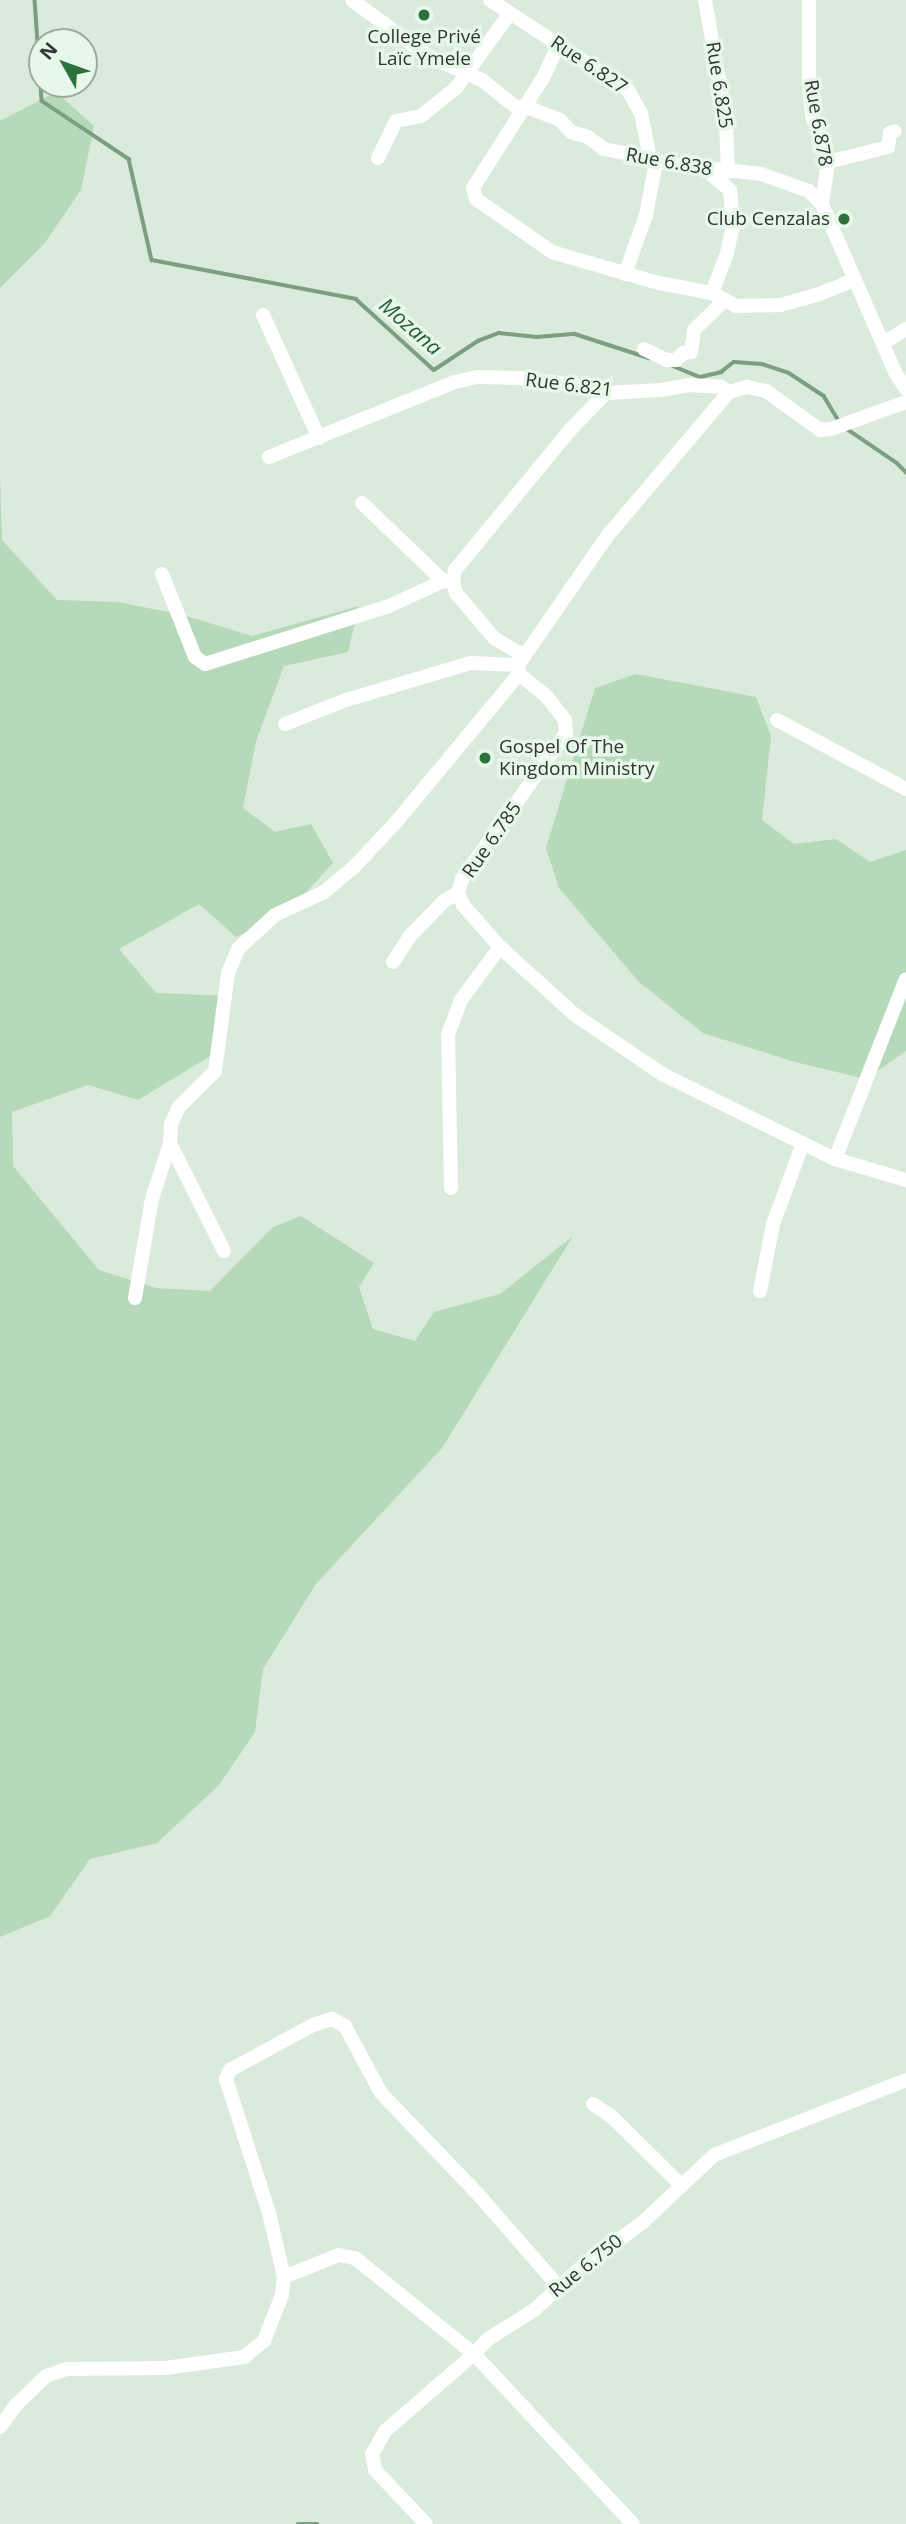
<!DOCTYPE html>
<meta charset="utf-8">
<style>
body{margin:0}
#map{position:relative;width:906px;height:2524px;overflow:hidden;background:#daeadb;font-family:"Open Sans",sans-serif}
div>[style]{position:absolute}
.green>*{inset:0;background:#b6d9ba}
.stream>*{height:3.5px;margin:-1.75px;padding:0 1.75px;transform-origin:1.75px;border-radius:1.75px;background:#7b9f80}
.minor>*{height:14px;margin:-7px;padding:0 7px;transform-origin:7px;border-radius:7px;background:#fff}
.dots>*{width:19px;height:19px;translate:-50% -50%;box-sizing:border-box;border:4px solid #e7f7e9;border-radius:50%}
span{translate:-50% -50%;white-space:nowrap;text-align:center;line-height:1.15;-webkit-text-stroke:7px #e7f7e9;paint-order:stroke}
.poi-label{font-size:19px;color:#303630}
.right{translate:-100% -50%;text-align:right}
.left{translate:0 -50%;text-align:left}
.street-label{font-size:19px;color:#303630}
.water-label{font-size:21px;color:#265c32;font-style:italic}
.north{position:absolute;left:28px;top:28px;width:70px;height:70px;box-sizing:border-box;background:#e7f7e9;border:2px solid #9eaa9f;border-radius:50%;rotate:310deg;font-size:19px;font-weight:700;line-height:28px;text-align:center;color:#303630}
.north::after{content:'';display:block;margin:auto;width:24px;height:32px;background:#2c703b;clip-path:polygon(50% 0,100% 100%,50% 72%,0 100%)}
</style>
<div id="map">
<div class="green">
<i style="clip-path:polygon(56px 92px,94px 126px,81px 190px,44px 244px,0 288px,0 121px)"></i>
<i style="clip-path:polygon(0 474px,2px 540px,57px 600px,118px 602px,183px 615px,252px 636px,359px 606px,348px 652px,284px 666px,256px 741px,243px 808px,275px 832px,311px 824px,333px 863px,289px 911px,236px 937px,199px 904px,119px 949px,156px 993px,231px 996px,217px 1052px,138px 1100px,88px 1085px,12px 1112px,13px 1166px,99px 1270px,156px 1288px,210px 1291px,273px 1227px,301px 1216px,374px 1263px,359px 1287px,373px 1329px,415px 1341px,434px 1312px,500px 1294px,573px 1236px,442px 1448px,316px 1584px,263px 1669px,255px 1732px,219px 1785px,157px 1843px,90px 1859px,50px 1916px,0 1937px)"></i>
<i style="clip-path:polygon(636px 674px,756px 697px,771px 736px,762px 820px,794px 844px,836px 839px,870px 862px,906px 850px,906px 1051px,866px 1079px,795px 1062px,703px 1033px,639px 982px,559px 888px,546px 848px,595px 688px)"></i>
</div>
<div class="stream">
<i style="left:35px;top:0;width:101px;rotate:86deg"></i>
<i style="left:42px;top:101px;width:105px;rotate:33.7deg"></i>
<i style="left:129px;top:159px;width:104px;rotate:77.2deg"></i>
<i style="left:152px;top:260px;width:208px;rotate:10.8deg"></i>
<i style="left:356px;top:299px;width:105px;rotate:42.3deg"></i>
<i style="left:434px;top:370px;width:53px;rotate:-33.4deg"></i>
<i style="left:478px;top:341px;width:22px;rotate:-21deg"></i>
<i style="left:499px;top:333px;width:38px;rotate:6deg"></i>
<i style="left:537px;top:337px;width:38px;rotate:-5deg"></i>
<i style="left:575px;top:334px;width:78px;rotate:18deg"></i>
<i style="left:673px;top:366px;width:29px;rotate:22deg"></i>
<i style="left:700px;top:377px;width:22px;rotate:-13deg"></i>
<i style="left:721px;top:372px;width:16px;rotate:-38deg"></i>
<i style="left:734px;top:362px;width:28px;rotate:4deg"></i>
<i style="left:762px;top:364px;width:28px;rotate:18deg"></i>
<i style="left:789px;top:373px;width:42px;rotate:33.3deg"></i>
<i style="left:824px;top:396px;width:29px;rotate:59deg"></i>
<i style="left:844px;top:427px;width:64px;rotate:34.2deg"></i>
<i style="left:897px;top:463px;width:13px;rotate:45deg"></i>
<i style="left:298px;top:2524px;width:19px"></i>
</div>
<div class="minor">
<i style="left:352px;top:0;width:94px;rotate:36.4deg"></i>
<i style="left:428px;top:56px;width:59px;rotate:24deg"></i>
<i style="left:482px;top:80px;width:45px;rotate:38.7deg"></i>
<i style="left:517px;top:108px;width:7px;rotate:-16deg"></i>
<i style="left:524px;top:106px;width:39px;rotate:21deg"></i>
<i style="left:560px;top:120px;width:16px;rotate:47deg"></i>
<i style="left:571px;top:132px;width:18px;rotate:16deg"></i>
<i style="left:588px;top:137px;width:20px;rotate:37deg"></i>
<i style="left:604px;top:149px;width:47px;rotate:11.1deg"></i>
<i style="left:650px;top:158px;width:7px;rotate:34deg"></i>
<i style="left:656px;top:162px;width:106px;rotate:6.5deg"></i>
<i style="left:761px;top:174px;width:51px;rotate:19.5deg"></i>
<i style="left:809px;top:191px;width:18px;rotate:45deg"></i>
<i style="left:822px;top:204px;width:185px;rotate:66.5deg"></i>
<i style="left:896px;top:374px;width:18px;rotate:56deg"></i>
<i style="left:490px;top:0;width:165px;rotate:33.1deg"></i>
<i style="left:628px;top:90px;width:26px;rotate:61deg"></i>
<i style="left:641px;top:113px;width:46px;rotate:78.7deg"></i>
<i style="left:705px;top:0;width:121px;rotate:80deg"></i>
<i style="left:726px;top:119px;width:53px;rotate:87.8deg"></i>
<i style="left:809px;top:0;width:90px;rotate:90deg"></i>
<i style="left:809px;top:90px;width:28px;rotate:82deg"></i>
<i style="left:813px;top:118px;width:46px;rotate:71.2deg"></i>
<i style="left:828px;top:162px;width:42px;rotate:98.1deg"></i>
<i style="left:558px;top:46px;width:35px;rotate:115deg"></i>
<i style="left:543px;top:78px;width:130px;rotate:122.5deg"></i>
<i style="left:473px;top:188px;width:11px;rotate:75deg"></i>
<i style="left:476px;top:199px;width:93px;rotate:34.9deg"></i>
<i style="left:552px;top:252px;width:111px;rotate:16.2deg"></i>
<i style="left:659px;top:283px;width:54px;rotate:10.7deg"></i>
<i style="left:378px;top:158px;width:41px;rotate:-64.1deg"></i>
<i style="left:396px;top:121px;width:25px;rotate:-11deg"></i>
<i style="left:421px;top:116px;width:45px;rotate:-38.7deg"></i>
<i style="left:456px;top:88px;width:92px;rotate:-54.2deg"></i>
<i style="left:828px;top:162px;width:62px;rotate:-14deg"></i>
<i style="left:888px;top:147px;width:14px;rotate:-82deg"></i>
<i style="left:890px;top:133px;width:5px;rotate:-22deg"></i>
<i style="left:706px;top:170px;width:31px;rotate:40deg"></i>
<i style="left:730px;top:190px;width:35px;rotate:85deg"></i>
<i style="left:733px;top:225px;width:29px;rotate:102deg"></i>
<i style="left:727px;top:253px;width:43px;rotate:110.6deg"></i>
<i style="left:712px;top:293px;width:27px;rotate:28deg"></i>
<i style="left:736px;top:306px;width:45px;rotate:-1.3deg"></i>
<i style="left:781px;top:305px;width:37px;rotate:-16deg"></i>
<i style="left:817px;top:295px;width:40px;rotate:-22deg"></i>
<i style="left:625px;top:274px;width:63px;rotate:-70.4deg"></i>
<i style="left:646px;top:215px;width:54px;rotate:-79.3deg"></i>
<i style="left:263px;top:315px;width:135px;rotate:65.5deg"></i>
<i style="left:883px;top:343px;width:27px;rotate:-31deg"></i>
<i style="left:644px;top:349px;width:25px;rotate:26deg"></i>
<i style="left:667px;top:360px;width:9px"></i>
<i style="left:676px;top:360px;width:10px;rotate:-45deg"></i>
<i style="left:683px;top:353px;width:8px;rotate:-7deg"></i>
<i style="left:691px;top:352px;width:22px;rotate:-82deg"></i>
<i style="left:694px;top:330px;width:43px;rotate:-44.1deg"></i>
<i style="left:729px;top:392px;width:187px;rotate:130.2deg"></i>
<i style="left:608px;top:535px;width:158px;rotate:124.7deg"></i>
<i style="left:518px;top:665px;width:9px;rotate:84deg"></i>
<i style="left:519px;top:674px;width:36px;rotate:39deg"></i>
<i style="left:547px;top:697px;width:29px;rotate:52deg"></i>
<i style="left:565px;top:720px;width:13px;rotate:86deg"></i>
<i style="left:566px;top:733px;width:179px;rotate:125.5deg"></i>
<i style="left:462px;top:879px;width:15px;rotate:106deg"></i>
<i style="left:458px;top:893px;width:13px;rotate:67deg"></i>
<i style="left:463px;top:905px;width:56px;rotate:48.6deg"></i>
<i style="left:500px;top:947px;width:101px;rotate:42.2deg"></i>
<i style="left:575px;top:1015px;width:105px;rotate:34.1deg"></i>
<i style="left:662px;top:1074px;width:193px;rotate:26.2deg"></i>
<i style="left:835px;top:1159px;width:74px;rotate:16.5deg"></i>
<i style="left:269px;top:457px;width:201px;rotate:-22deg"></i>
<i style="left:455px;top:382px;width:23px;rotate:-13deg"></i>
<i style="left:477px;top:377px;width:43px;rotate:1.3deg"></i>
<i style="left:520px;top:378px;width:55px;rotate:7.3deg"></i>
<i style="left:575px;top:385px;width:32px;rotate:14deg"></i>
<i style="left:606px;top:393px;width:55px;rotate:-3.1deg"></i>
<i style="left:661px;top:390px;width:27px;rotate:-10deg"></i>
<i style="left:688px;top:385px;width:33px;rotate:3deg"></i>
<i style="left:721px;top:387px;width:9px;rotate:32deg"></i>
<i style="left:729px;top:392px;width:19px;rotate:-16deg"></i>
<i style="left:747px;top:387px;width:19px;rotate:12deg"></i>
<i style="left:766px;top:391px;width:67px;rotate:35.8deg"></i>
<i style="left:820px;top:430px;width:11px;rotate:-5deg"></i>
<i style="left:831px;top:429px;width:80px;rotate:-19.8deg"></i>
<i style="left:362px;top:503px;width:112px;rotate:43.9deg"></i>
<i style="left:162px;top:574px;width:89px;rotate:68.3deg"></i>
<i style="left:195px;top:657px;width:12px;rotate:35deg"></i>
<i style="left:205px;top:664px;width:193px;rotate:-17.5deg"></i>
<i style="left:389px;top:606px;width:60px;rotate:-24.8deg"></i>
<i style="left:443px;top:581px;width:10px;rotate:6deg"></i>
<i style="left:523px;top:655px;width:32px;rotate:-150deg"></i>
<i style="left:495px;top:639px;width:60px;rotate:-130.3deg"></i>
<i style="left:456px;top:593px;width:11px;rotate:-105deg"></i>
<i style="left:453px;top:582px;width:12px;rotate:-81deg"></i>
<i style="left:455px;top:570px;width:183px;rotate:-50.6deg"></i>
<i style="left:571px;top:429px;width:50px;rotate:-45.8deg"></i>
<i style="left:777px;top:720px;width:146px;rotate:28.1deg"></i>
<i style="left:285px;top:724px;width:66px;rotate:-21.5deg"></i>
<i style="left:346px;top:700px;width:130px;rotate:-16.5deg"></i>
<i style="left:471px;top:663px;width:47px;rotate:2.4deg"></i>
<i style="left:393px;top:962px;width:30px;rotate:-57deg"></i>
<i style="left:409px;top:937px;width:50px;rotate:-45.8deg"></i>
<i style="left:444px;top:901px;width:16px;rotate:-30deg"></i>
<i style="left:835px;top:1159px;width:193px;rotate:-68.5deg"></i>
<i style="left:451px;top:1188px;width:154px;rotate:-91.1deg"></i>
<i style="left:448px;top:1034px;width:36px;rotate:-69deg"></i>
<i style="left:461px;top:1000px;width:66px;rotate:-53.7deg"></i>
<i style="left:224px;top:1251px;width:121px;rotate:-116.6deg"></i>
<i style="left:170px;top:1143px;width:19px;rotate:-87deg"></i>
<i style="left:171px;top:1124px;width:19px;rotate:-65deg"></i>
<i style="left:179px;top:1107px;width:51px;rotate:-45deg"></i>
<i style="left:215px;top:1071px;width:99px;rotate:-82.4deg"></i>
<i style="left:228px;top:973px;width:26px;rotate:-67deg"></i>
<i style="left:238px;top:949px;width:50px;rotate:-42.6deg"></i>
<i style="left:275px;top:915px;width:54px;rotate:-25.1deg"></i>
<i style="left:324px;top:892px;width:40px;rotate:-40deg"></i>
<i style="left:355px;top:866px;width:62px;rotate:-47deg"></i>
<i style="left:397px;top:821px;width:191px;rotate:-50.3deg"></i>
<i style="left:760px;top:1291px;width:68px;rotate:-79deg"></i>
<i style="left:773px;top:1224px;width:86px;rotate:-69.7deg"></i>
<i style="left:135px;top:1298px;width:100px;rotate:-80.3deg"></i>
<i style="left:152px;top:1199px;width:59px;rotate:-72.2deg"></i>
<i style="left:593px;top:2104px;width:22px;rotate:34deg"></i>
<i style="left:611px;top:2116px;width:98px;rotate:44.6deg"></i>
<i style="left:284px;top:2277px;width:59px;rotate:-21.8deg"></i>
<i style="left:339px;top:2255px;width:16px;rotate:11deg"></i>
<i style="left:355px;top:2258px;width:153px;rotate:38.9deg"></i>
<i style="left:474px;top:2354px;width:118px;rotate:139.1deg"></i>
<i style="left:385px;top:2431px;width:26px;rotate:119deg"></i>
<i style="left:372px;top:2454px;width:16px;rotate:79deg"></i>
<i style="left:375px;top:2470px;width:74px;rotate:46.6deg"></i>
<i style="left:0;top:2427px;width:29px;rotate:-54deg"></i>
<i style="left:17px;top:2404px;width:40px;rotate:-44deg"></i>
<i style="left:46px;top:2376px;width:21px;rotate:-19deg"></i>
<i style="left:66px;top:2369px;width:99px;rotate:-0.6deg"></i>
<i style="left:165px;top:2368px;width:80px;rotate:-7.9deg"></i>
<i style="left:244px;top:2357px;width:26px;rotate:-39deg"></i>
<i style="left:264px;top:2341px;width:49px;rotate:-68.6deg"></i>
<i style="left:282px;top:2295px;width:18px;rotate:-84deg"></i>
<i style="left:284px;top:2277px;width:66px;rotate:-103.2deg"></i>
<i style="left:269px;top:2213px;width:141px;rotate:-107.8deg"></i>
<i style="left:226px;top:2079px;width:10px;rotate:-66deg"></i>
<i style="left:230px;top:2070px;width:94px;rotate:-28.5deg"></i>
<i style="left:313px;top:2025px;width:20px;rotate:-18deg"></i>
<i style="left:332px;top:2019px;width:15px;rotate:28deg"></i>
<i style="left:345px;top:2026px;width:76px;rotate:61.8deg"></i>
<i style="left:381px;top:2093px;width:139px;rotate:46.2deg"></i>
<i style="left:477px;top:2193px;width:123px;rotate:48.9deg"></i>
<i style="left:633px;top:2524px;width:233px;rotate:-133.1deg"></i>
<i style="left:474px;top:2354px;width:21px;rotate:-47deg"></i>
<i style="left:488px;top:2339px;width:54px;rotate:-32.2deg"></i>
<i style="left:534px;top:2310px;width:59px;rotate:-42.3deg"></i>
<i style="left:578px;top:2270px;width:81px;rotate:-36.4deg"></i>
<i style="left:643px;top:2222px;width:98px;rotate:-43.3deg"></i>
<i style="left:714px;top:2155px;width:206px;rotate:-21.3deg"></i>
</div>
<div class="dots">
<i style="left:424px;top:15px;background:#2c703b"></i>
<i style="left:844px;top:219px;background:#2c703b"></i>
<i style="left:485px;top:758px;background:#2c703b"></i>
</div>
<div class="poi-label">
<span style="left:424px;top:48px">College Privé<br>Laïc Ymele</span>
<span class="right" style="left:830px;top:219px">Club Cenzalas</span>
<span class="left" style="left:499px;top:758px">Gospel Of The<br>Kingdom Ministry</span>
</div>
<div class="street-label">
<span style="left:589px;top:65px;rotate:34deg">Rue 6.827</span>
<span style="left:719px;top:85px;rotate:81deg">Rue 6.825</span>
<span style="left:818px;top:123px;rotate:80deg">Rue 6.878</span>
<span style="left:669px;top:162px;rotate:10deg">Rue 6.838</span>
<span style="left:569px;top:385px;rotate:7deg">Rue 6.821</span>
<span style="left:492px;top:840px;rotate:-55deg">Rue 6.785</span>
<span style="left:586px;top:2266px;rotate:-39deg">Rue 6.750</span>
</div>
<div class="water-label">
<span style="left:411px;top:326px;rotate:41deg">Mozana</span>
</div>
<div class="north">N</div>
</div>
